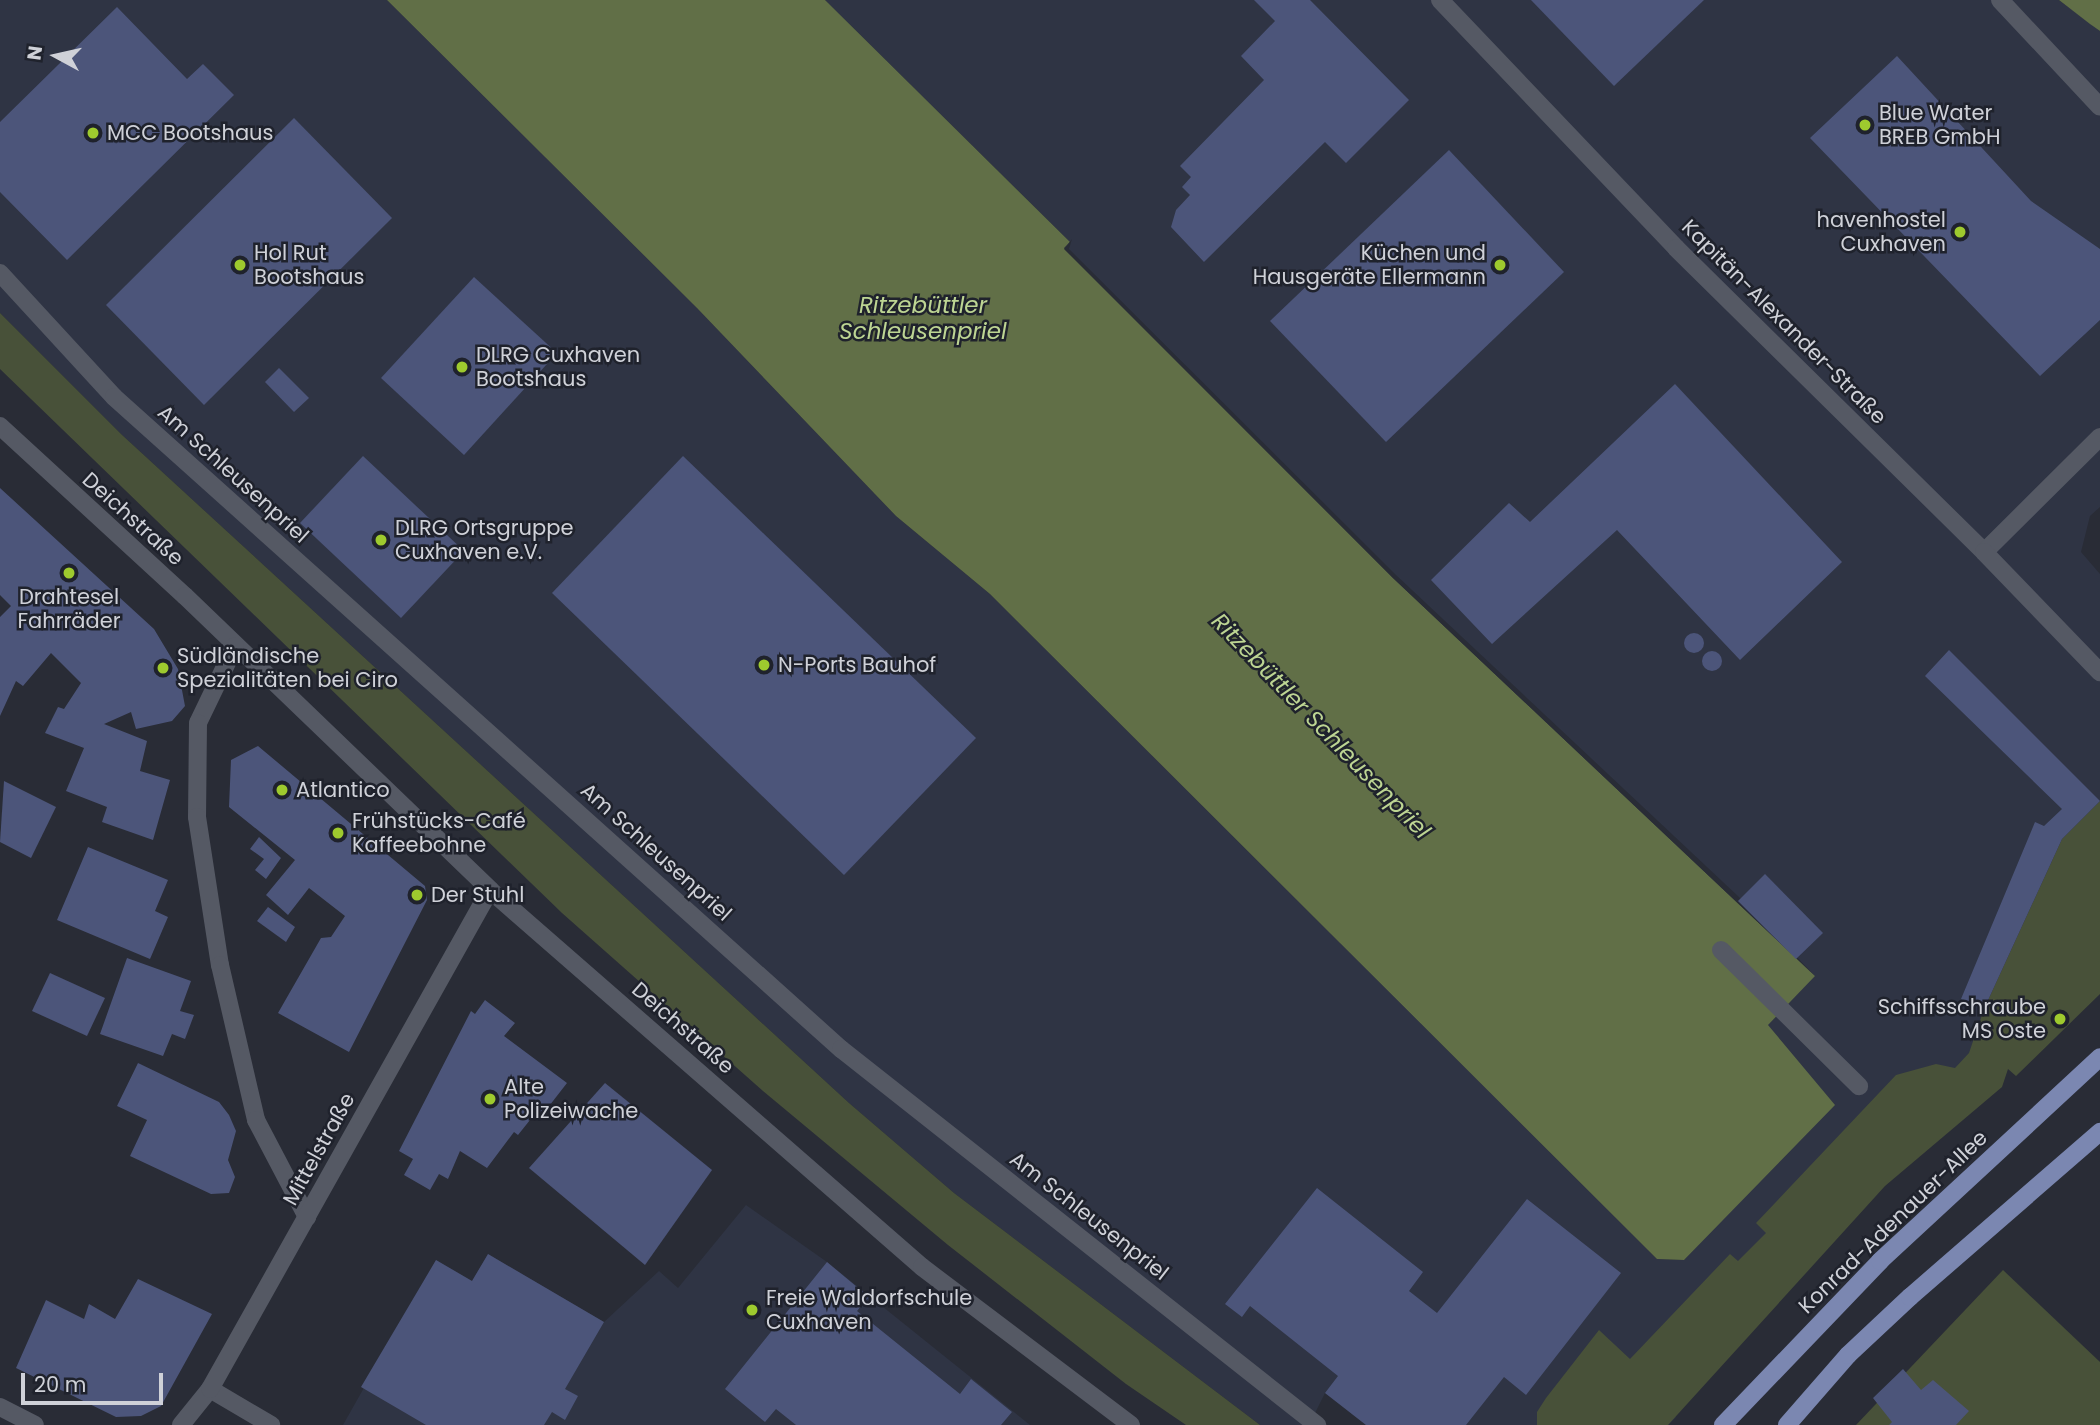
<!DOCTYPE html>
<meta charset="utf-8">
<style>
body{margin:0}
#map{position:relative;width:2100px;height:1425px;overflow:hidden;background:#292c36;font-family:Poppins,sans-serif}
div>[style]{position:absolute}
.built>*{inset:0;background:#2f3444}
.green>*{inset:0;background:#485139}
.water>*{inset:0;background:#616f47}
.pier>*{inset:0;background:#292c36}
.building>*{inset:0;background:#4c557a}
.round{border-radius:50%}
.lane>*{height:18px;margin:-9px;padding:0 9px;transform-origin:9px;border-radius:9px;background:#555964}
.street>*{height:18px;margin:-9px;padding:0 9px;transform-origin:9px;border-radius:9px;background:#555964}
.secondary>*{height:18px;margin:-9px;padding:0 9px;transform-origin:9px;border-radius:9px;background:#555964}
.primary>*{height:18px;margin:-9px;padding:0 9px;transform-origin:9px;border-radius:9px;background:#7b87b1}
.dots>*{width:19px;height:19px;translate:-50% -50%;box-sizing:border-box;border:4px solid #1f222c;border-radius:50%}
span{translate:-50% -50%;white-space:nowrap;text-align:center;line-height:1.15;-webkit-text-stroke:5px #1f222c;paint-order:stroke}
.poi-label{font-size:21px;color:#cfd1d8}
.left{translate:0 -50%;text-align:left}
.right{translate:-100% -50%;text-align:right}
.street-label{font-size:21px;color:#cfd1d8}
.water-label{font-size:23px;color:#bdd593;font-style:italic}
.north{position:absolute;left:21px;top:21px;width:70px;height:70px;-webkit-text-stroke:5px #1f222c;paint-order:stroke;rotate:278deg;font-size:19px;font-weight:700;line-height:28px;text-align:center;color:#cfd1d8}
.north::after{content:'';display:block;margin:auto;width:24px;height:32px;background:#cfd1d8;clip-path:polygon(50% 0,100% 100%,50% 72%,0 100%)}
.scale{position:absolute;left:21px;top:1373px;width:142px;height:32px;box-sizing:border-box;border:4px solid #cfd1d8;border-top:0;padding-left:9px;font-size:21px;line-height:24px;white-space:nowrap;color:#cfd1d8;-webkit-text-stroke:5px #1f222c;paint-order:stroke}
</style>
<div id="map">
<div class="built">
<i style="clip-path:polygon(0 0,387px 0,697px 308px,896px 516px,990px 594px,1657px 1259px,1684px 1260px,1723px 1218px,1767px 1025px,1814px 976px,1393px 578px,1064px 249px,1069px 241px,825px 0,2059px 0,2100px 31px,2100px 507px,2090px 516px,2081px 552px,2100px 574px,2100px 801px,2062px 839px,1984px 1009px,1975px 1057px,1653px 1383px,1676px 1417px,1668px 1425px,1366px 1425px,1325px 1393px,1309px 1425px,1260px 1425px,954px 1193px,849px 1103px,121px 434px,0 313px)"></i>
<i style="clip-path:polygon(746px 1205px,827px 1262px,1030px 1425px,343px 1425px,436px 1260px,472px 1281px,488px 1254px,604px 1322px,659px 1271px,678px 1288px)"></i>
</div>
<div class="green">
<i style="clip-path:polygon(0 313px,121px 434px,849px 1103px,954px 1193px,1260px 1425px,1186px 1425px,1126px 1384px,948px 1245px,763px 1091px,562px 913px,0 369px)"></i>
<i style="clip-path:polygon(2100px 801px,2100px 994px,2016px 1076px,2008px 1069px,2002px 1087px,1885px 1186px,1668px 1425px,1537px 1425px,1537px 1412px,1546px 1398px,1599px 1330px,1630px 1359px,1730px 1254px,1738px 1261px,1766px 1233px,1756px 1223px,1896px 1075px,1936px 1064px,1955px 1068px,1969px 1053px,1984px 1009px,2062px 839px)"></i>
<i style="clip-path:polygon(2003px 1270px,2100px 1362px,2100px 1425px,1856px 1425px)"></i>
</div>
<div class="water">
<i style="clip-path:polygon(387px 0,825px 0,1070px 242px,1064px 248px,1393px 578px,1815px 976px,1768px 1025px,1835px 1105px,1684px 1260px,1657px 1259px,990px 594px,896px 516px,697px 308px)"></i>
<i style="clip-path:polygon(2059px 0,2100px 0,2100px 31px,2090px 24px)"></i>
</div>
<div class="pier">
<i style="clip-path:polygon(1072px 239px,1069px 249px,1396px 575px,1740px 898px,1815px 976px,1393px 578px,1064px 249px)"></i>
</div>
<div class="building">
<i style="clip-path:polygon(1254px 0,1310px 0,1409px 100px,1346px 163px,1325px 142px,1204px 262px,1171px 227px,1176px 210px,1190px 195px,1182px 187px,1191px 177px,1180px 166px,1264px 80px,1241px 56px,1275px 21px)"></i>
<i style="clip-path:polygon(1531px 0,1704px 0,1614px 86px)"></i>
<i style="clip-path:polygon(117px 7px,187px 79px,203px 64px,234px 95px,67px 260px,0 192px,0 122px)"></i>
<i style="clip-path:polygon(1897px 56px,2031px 201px,2100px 249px,2100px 320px,2040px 376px,1810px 138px)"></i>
<i style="clip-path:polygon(294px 118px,392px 218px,204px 405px,106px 305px)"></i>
<i style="clip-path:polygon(1449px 150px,1564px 272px,1386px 442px,1270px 321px)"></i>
<i style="clip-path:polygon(474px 277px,557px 353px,464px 455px,381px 378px)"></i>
<i style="clip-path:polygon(279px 368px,309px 398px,294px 412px,265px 382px)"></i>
<i style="clip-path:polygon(1675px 384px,1842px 562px,1740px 660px,1617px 530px,1492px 644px,1431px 580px,1509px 503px,1530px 522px)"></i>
<i style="clip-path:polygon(363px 456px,464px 551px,401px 618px,300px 523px)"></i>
<i style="clip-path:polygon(683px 456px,976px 738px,844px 875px,552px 593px)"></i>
<i style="clip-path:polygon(0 488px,154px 629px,178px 669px,185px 706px,172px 721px,136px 729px,131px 712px,104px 724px,147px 741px,140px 771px,170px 780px,153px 840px,102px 822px,107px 807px,66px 791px,84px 748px,45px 733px,58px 707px,64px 709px,81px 683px,51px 653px,23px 686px,16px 681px,0 716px,0 617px,11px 606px,0 595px)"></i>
<i class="round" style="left:1684px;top:633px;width:20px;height:20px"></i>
<i style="clip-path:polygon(1949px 650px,2100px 801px,2062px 839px,1984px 1009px,1961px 999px,2035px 822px,2044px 826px,2062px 809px,1925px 676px)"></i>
<i class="round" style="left:1702px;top:651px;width:20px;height:20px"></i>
<i style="clip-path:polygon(258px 746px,425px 886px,427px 900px,349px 1052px,278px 1013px,321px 938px,331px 937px,345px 916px,309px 888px,288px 915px,266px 895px,295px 860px,229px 807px,231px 760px)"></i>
<i style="clip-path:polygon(4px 781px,56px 807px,31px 858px,0 842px)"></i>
<i style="clip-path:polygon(259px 837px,281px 858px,266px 879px,255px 870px,264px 859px,250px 849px)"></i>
<i style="clip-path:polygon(88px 847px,168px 880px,155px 911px,168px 917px,150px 959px,57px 920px)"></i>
<i style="clip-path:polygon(1765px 874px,1823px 933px,1796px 959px,1738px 901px)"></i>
<i style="clip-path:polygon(268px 907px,295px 927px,286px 942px,257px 921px)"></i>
<i style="clip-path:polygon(127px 958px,191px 981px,180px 1011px,194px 1015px,185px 1039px,172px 1034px,163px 1056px,100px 1034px)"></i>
<i style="clip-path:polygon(50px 973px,105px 998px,87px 1036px,32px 1011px)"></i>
<i style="clip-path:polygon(485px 1000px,515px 1023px,504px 1036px,567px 1083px,539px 1119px,534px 1115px,518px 1135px,514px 1132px,487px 1168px,460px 1151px,448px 1179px,439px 1174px,430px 1190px,404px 1175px,413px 1159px,399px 1151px,471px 1011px,475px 1014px)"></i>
<i style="clip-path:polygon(138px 1063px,219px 1102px,229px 1115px,236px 1131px,228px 1160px,235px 1177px,229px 1193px,211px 1194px,130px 1156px,147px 1120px,117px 1106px)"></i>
<i style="clip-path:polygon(605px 1083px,712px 1170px,645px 1265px,529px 1168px)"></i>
<i style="clip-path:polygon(1317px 1188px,1423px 1272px,1409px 1291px,1437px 1313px,1527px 1199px,1621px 1273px,1526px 1395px,1504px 1377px,1466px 1425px,1366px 1425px,1325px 1393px,1338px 1376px,1250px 1306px,1242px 1317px,1225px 1304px)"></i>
<i style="clip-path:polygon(488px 1254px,604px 1322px,565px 1389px,578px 1396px,565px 1420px,552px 1412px,544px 1425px,426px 1425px,361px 1387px,436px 1260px,472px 1281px)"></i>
<i style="clip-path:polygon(827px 1262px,869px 1297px,857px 1311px,960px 1394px,971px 1379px,1012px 1412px,1001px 1425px,796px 1425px,776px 1409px,765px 1422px,725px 1389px)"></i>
<i style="clip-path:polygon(138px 1279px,212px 1314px,161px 1406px,141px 1416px,116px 1417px,16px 1368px,46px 1300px,84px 1319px,89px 1304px,115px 1319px)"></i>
<i style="clip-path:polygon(1903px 1369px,1921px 1390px,1933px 1380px,1969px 1411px,1956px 1425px,1889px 1425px,1892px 1422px,1873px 1398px)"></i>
</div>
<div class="lane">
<i style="left:2000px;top:0;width:146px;rotate:46.9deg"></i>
<i style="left:1721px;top:950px;width:194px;rotate:44.6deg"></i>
</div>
<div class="street">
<i style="left:1440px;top:0;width:342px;rotate:46.4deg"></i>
<i style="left:1676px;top:248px;width:433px;rotate:44.6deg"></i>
<i style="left:0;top:273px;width:168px;rotate:47.4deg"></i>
<i style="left:114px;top:397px;width:977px;rotate:41.89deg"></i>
<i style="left:841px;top:1049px;width:607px;rotate:38.31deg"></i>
<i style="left:0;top:426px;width:251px;rotate:42.6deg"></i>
<i style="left:185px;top:596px;width:424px;rotate:43.9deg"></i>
<i style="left:490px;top:890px;width:573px;rotate:41.11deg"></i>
<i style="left:922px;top:1267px;width:262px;rotate:37.1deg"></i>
<i style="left:235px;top:646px;width:85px;rotate:115.7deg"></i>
<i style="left:198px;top:723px;width:94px;rotate:90.6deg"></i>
<i style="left:197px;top:817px;width:150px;rotate:81.2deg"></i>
<i style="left:220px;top:965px;width:159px;rotate:76.9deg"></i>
<i style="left:256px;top:1120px;width:110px;rotate:62.3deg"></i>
<i style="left:210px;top:1389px;width:71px;rotate:30.5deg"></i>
<i style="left:0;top:1407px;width:39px;rotate:27deg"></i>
<i style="left:181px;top:1425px;width:46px;rotate:-51.1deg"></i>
<i style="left:210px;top:1389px;width:572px;rotate:-60.7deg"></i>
</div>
<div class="secondary">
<i style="left:2100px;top:437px;width:163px;rotate:135.2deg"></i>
<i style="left:1984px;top:552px;width:167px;rotate:46deg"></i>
</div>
<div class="primary">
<i style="left:1723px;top:1425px;width:227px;rotate:-46.2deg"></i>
<i style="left:1880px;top:1261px;width:300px;rotate:-42.8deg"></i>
<i style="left:1787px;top:1425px;width:93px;rotate:-48.9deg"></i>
<i style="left:1848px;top:1355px;width:85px;rotate:-43.1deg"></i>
<i style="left:1910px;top:1297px;width:252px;rotate:-41deg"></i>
</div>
<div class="dots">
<i style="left:1865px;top:125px;background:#9eca2e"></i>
<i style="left:93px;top:133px;background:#9eca2e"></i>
<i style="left:1960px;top:232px;background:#9eca2e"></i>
<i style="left:240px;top:265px;background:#9eca2e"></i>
<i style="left:1500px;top:265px;background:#9eca2e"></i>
<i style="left:462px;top:367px;background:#9eca2e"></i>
<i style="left:381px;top:540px;background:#9eca2e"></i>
<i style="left:69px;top:573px;background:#9eca2e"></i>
<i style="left:764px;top:665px;background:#9eca2e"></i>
<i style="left:163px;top:668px;background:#9eca2e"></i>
<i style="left:282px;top:790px;background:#9eca2e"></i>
<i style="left:338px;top:833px;background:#9eca2e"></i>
<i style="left:417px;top:895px;background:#9eca2e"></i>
<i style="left:2060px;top:1019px;background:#9eca2e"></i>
<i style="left:490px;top:1099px;background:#9eca2e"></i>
<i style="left:752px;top:1310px;background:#9eca2e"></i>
</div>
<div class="poi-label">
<span class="left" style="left:1879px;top:125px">Blue Water<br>BREB GmbH</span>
<span class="left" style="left:107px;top:133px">MCC Bootshaus</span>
<span class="right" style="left:1946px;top:232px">havenhostel<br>Cuxhaven</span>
<span class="left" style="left:254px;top:265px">Hol Rut<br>Bootshaus</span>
<span class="right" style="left:1486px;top:265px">Küchen und<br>Hausgeräte Ellermann</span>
<span class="left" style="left:476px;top:367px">DLRG Cuxhaven<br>Bootshaus</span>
<span class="left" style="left:395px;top:540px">DLRG Ortsgruppe<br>Cuxhaven e.V.</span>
<span style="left:69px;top:609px">Drahtesel<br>Fahrräder</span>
<span class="left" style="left:177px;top:668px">Südländische<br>Spezialitäten bei Ciro</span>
<span class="left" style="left:778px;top:665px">N-Ports Bauhof</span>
<span class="left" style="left:296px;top:790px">Atlantico</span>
<span class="left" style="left:352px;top:833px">Frühstücks-Café<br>Kaffeebohne</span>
<span class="left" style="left:431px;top:895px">Der Stuhl</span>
<span class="right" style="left:2046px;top:1019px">Schiffsschraube<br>MS Oste</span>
<span class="left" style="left:504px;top:1099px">Alte<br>Polizeiwache</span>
<span class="left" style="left:766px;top:1310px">Freie Waldorfschule<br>Cuxhaven</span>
</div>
<div class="street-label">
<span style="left:1784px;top:322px;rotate:45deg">Kapitän-Alexander-Straße</span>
<span style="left:233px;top:474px;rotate:42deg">Am Schleusenpriel</span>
<span style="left:133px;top:519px;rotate:42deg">Deichstraße</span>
<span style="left:656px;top:852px;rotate:42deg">Am Schleusenpriel</span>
<span style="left:683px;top:1028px;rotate:41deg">Deichstraße</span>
<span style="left:319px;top:1149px;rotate:-61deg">Mittelstraße</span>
<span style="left:1089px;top:1216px;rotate:38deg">Am Schleusenpriel</span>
<span style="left:1893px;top:1222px;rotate:-44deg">Konrad-Adenauer-Allee</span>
</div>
<div class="water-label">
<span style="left:923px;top:318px">Ritzebüttler<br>Schleusenpriel</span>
<span style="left:1321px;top:726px;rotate:46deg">Ritzebüttler Schleusenpriel</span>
</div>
<div class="north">N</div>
<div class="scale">20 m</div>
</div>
